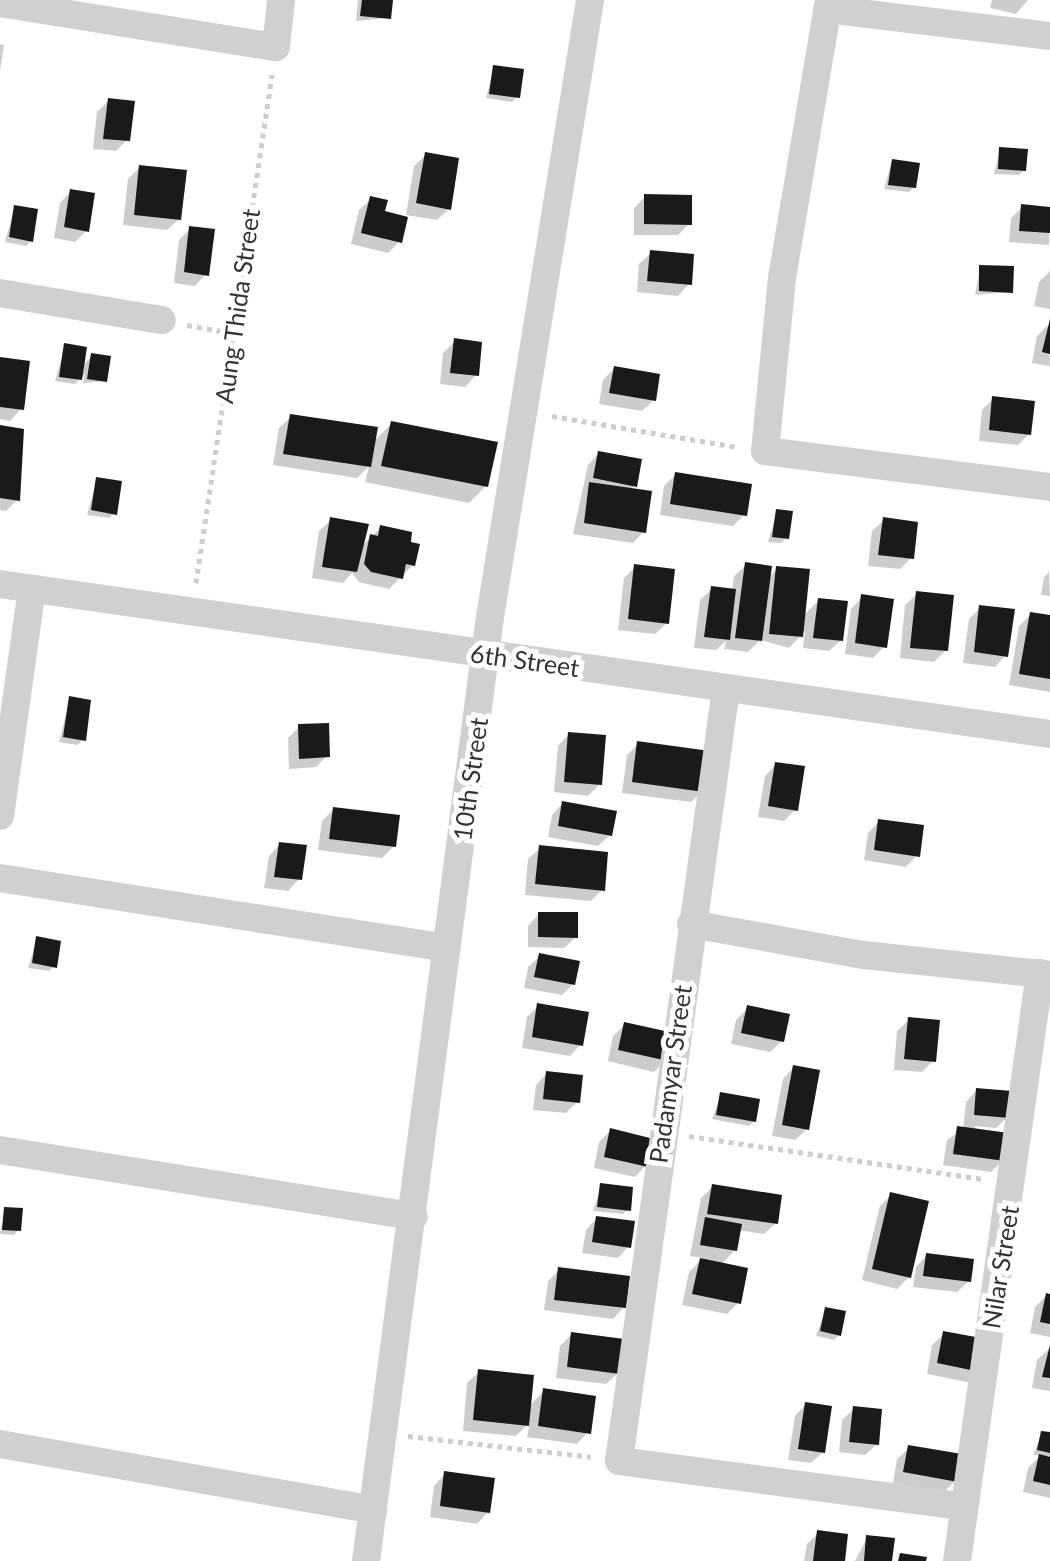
<!DOCTYPE html>
<style>
body{margin:0}
#map{position:relative;width:1050px;height:1561px;overflow:hidden;background:#fff;font-family:Lato,sans-serif}
div>[style]{position:absolute}
.shadow>*{inset:0;background:#0003}
.building>*{inset:0;background:#1a1a1a}
.path>*{height:5px;margin-top:-2.5px;transform-origin:0;background:repeating-linear-gradient(90deg,#cdcdcd 0 5px,transparent 0 10px)}
.minor>*{height:28px;margin:-14px;padding:0 14px;transform-origin:14px;border-radius:14px;background:#d0d0d0}
span{translate:-50% -50%;white-space:nowrap;text-align:center;line-height:1.15;-webkit-text-stroke:10px #fff;paint-order:stroke}
.street-label{font-size:25px;color:#333}
</style>
<div id="map">
<div class="shadow">
<i style="clip-path:polygon(358px 0,390px 0,388px 18px,356px 21px)"></i>
<i style="clip-path:polygon(992px 0,1028px 0,1016px 14px,990px 8px)"></i>
<i style="clip-path:polygon(0 44px,4px 45px,0 71px)"></i>
<i style="clip-path:polygon(494px 67px,517px 97px,512px 102px,486px 98px)"></i>
<i style="clip-path:polygon(109px 100px,127px 140px,116px 151px,93px 149px,97px 112px)"></i>
<i style="clip-path:polygon(1000px 149px,1024px 170px,1019px 175px,994px 174px)"></i>
<i style="clip-path:polygon(426px 155px,449px 209px,437px 220px,406px 215px,414px 166px)"></i>
<i style="clip-path:polygon(892px 161px,914px 187px,909px 192px,884px 189px)"></i>
<i style="clip-path:polygon(140px 167px,179px 219px,167px 230px,123px 225px,128px 179px)"></i>
<i style="clip-path:polygon(71px 191px,87px 230px,75px 242px,54px 238px,60px 203px)"></i>
<i style="clip-path:polygon(645px 197px,689px 224px,678px 235px,634px 235px,634px 208px)"></i>
<i style="clip-path:polygon(371px 199px,399px 242px,388px 253px,351px 244px,359px 210px)"></i>
<i style="clip-path:polygon(15px 207px,31px 241px,26px 246px,5px 242px)"></i>
<i style="clip-path:polygon(1022px 207px,1050px 209px,1049px 245px,1009px 242px,1011px 218px)"></i>
<i style="clip-path:polygon(190px 229px,206px 274px,195px 286px,174px 283px,179px 240px)"></i>
<i style="clip-path:polygon(651px 253px,689px 284px,678px 296px,637px 292px,639px 264px)"></i>
<i style="clip-path:polygon(980px 267px,1011px 292px,975px 295px)"></i>
<i style="clip-path:polygon(1050px 271px,1050px 309px,1034px 306px,1039px 282px)"></i>
<i style="clip-path:polygon(1048px 325px,1050px 366px,1032px 363px,1037px 336px)"></i>
<i style="clip-path:polygon(455px 341px,476px 375px,465px 387px,440px 384px,443px 353px)"></i>
<i style="clip-path:polygon(65px 346px,82px 366px,92px 356px,105px 381px,83px 383px,85px 374px,75px 384px,55px 381px)"></i>
<i style="clip-path:polygon(0 360px,21px 409px,10px 421px,0 419px)"></i>
<i style="clip-path:polygon(614px 369px,654px 400px,642px 411px,599px 404px,603px 380px)"></i>
<i style="clip-path:polygon(993px 399px,1029px 434px,1018px 445px,979px 441px,982px 410px)"></i>
<i style="clip-path:polygon(291px 417px,372px 443px,391px 424px,486px 486px,469px 503px,365px 482px,369px 466px,357px 478px,273px 465px,279px 428px)"></i>
<i style="clip-path:polygon(0 428px,17px 500px,6px 511px,0 510px)"></i>
<i style="clip-path:polygon(599px 453px,635px 485px,630px 490px,644px 531px,633px 543px,573px 534px,588px 465px)"></i>
<i style="clip-path:polygon(675px 475px,744px 515px,733px 526px,660px 515px,664px 486px)"></i>
<i style="clip-path:polygon(97px 480px,114px 513px,109px 518px,87px 515px)"></i>
<i style="clip-path:polygon(777px 512px,786px 538px,781px 543px,768px 542px)"></i>
<i style="clip-path:polygon(331px 520px,360px 548px,381px 527px,413px 565px,389px 589px,359px 582px,352px 573px,343px 583px,312px 578px,319px 531px)"></i>
<i style="clip-path:polygon(884px 520px,911px 558px,900px 569px,868px 566px,872px 531px)"></i>
<i style="clip-path:polygon(746px 565px,768px 578px,777px 569px,802px 617px,819px 600px,841px 640px,829px 651px,803px 648px,805px 631px,789px 648px,760px 640px,748px 652px,724px 649px,726px 641px,716px 650px,694px 648px,700px 600px,712px 589px,732px 591px,734px 576px)"></i>
<i style="clip-path:polygon(635px 567px,667px 623px,655px 634px,618px 630px,624px 578px)"></i>
<i style="clip-path:polygon(1049px 572px,1050px 596px,1041px 595px,1044px 577px)"></i>
<i style="clip-path:polygon(917px 594px,946px 650px,934px 662px,900px 658px,905px 605px)"></i>
<i style="clip-path:polygon(862px 597px,885px 646px,873px 658px,845px 654px,851px 609px)"></i>
<i style="clip-path:polygon(980px 608px,1006px 655px,995px 667px,963px 663px,969px 619px)"></i>
<i style="clip-path:polygon(1030px 615px,1050px 618px,1050px 692px,1009px 685px,1019px 626px)"></i>
<i style="clip-path:polygon(70px 699px,83px 739px,78px 745px,59px 742px)"></i>
<i style="clip-path:polygon(299px 727px,327px 756px,316px 767px,289px 769px,288px 738px)"></i>
<i style="clip-path:polygon(569px 734px,600px 784px,588px 796px,554px 792px,558px 746px)"></i>
<i style="clip-path:polygon(638px 744px,702px 791px,691px 802px,622px 793px,627px 755px)"></i>
<i style="clip-path:polygon(776px 764px,795px 810px,784px 821px,758px 817px,765px 776px)"></i>
<i style="clip-path:polygon(563px 803px,610px 835px,598px 846px,548px 837px,552px 815px)"></i>
<i style="clip-path:polygon(334px 809px,394px 846px,382px 858px,318px 850px,322px 821px)"></i>
<i style="clip-path:polygon(879px 821px,917px 855px,906px 867px,864px 860px,868px 833px)"></i>
<i style="clip-path:polygon(280px 844px,299px 879px,288px 891px,264px 888px,269px 856px)"></i>
<i style="clip-path:polygon(540px 848px,602px 890px,591px 901px,525px 895px,528px 859px)"></i>
<i style="clip-path:polygon(539px 914px,576px 937px,564px 948px,528px 947px,528px 926px)"></i>
<i style="clip-path:polygon(37px 939px,54px 966px,49px 971px,28px 968px)"></i>
<i style="clip-path:polygon(540px 956px,573px 984px,562px 995px,524px 988px,528px 967px)"></i>
<i style="clip-path:polygon(538px 1006px,581px 1044px,570px 1056px,522px 1048px,527px 1017px)"></i>
<i style="clip-path:polygon(748px 1008px,782px 1041px,770px 1052px,731px 1044px,736px 1020px)"></i>
<i style="clip-path:polygon(909px 1020px,934px 1060px,922px 1072px,894px 1070px,897px 1031px)"></i>
<i style="clip-path:polygon(625px 1025px,666px 1060px,654px 1072px,608px 1061px,613px 1036px)"></i>
<i style="clip-path:polygon(794px 1067px,807px 1129px,795px 1140px,772px 1136px,783px 1079px)"></i>
<i style="clip-path:polygon(547px 1073px,577px 1102px,566px 1113px,533px 1110px,536px 1085px)"></i>
<i style="clip-path:polygon(977px 1090px,1008px 1117px,996px 1128px,974px 1126px,1003px 1160px,991px 1172px,943px 1165px,947px 1140px,963px 1129px,966px 1102px)"></i>
<i style="clip-path:polygon(721px 1095px,754px 1121px,749px 1126px,712px 1119px)"></i>
<i style="clip-path:polygon(610px 1131px,646px 1165px,635px 1177px,594px 1168px,599px 1142px)"></i>
<i style="clip-path:polygon(601px 1186px,629px 1209px,623px 1214px,593px 1211px)"></i>
<i style="clip-path:polygon(712px 1187px,776px 1223px,764px 1234px,738px 1230px,735px 1250px,721px 1265px,738px 1303px,727px 1314px,682px 1305px,689px 1272px,703px 1258px,690px 1256px,701px 1198px)"></i>
<i style="clip-path:polygon(891px 1195px,909px 1277px,897px 1289px,862px 1280px,880px 1206px)"></i>
<i style="clip-path:polygon(5px 1210px,19px 1229px,14px 1235px,0 1234px)"></i>
<i style="clip-path:polygon(597px 1218px,629px 1246px,618px 1258px,582px 1253px,586px 1230px)"></i>
<i style="clip-path:polygon(927px 1255px,969px 1281px,957px 1292px,913px 1287px,916px 1267px)"></i>
<i style="clip-path:polygon(559px 1270px,624px 1307px,613px 1319px,544px 1310px,548px 1281px)"></i>
<i style="clip-path:polygon(1046px 1296px,1050px 1296px,1050px 1337px,1030px 1333px,1035px 1307px)"></i>
<i style="clip-path:polygon(826px 1309px,839px 1335px,834px 1340px,816px 1336px)"></i>
<i style="clip-path:polygon(572px 1334px,618px 1373px,606px 1384px,556px 1378px,560px 1346px)"></i>
<i style="clip-path:polygon(944px 1334px,983px 1371px,972px 1383px,927px 1374px,932px 1345px)"></i>
<i style="clip-path:polygon(1049px 1349px,1050px 1349px,1050px 1391px,1032px 1388px,1037px 1360px)"></i>
<i style="clip-path:polygon(479px 1372px,529px 1406px,544px 1391px,588px 1432px,577px 1444px,527px 1437px,530px 1422px,516px 1436px,463px 1431px,467px 1383px)"></i>
<i style="clip-path:polygon(806px 1404px,823px 1452px,811px 1463px,788px 1460px,795px 1416px)"></i>
<i style="clip-path:polygon(854px 1409px,877px 1444px,865px 1455px,839px 1452px,842px 1420px)"></i>
<i style="clip-path:polygon(1042px 1433px,1050px 1435px,1050px 1498px,1023px 1492px,1028px 1468px,1040px 1456px,1033px 1455px)"></i>
<i style="clip-path:polygon(909px 1448px,955px 1481px,944px 1492px,893px 1483px,897px 1459px)"></i>
<i style="clip-path:polygon(445px 1474px,488px 1512px,477px 1524px,430px 1517px,434px 1486px)"></i>
<i style="clip-path:polygon(818px 1533px,842px 1561px,804px 1561px,807px 1544px)"></i>
<i style="clip-path:polygon(867px 1538px,890px 1561px,855px 1561px)"></i>
</div>
<div class="building">
<i style="clip-path:polygon(362px 0,393px 0,391px 19px,360px 16px)"></i>
<i style="clip-path:polygon(493px 65px,524px 69px,520px 98px,489px 94px)"></i>
<i style="clip-path:polygon(108px 98px,135px 101px,130px 141px,103px 139px)"></i>
<i style="clip-path:polygon(999px 147px,1028px 149px,1026px 171px,998px 169px)"></i>
<i style="clip-path:polygon(425px 152px,459px 158px,451px 210px,416px 203px)"></i>
<i style="clip-path:polygon(892px 159px,920px 163px,916px 188px,888px 185px)"></i>
<i style="clip-path:polygon(139px 165px,187px 170px,181px 220px,134px 215px)"></i>
<i style="clip-path:polygon(70px 189px,95px 193px,89px 232px,64px 227px)"></i>
<i style="clip-path:polygon(644px 194px,692px 195px,692px 225px,644px 224px)"></i>
<i style="clip-path:polygon(370px 196px,388px 200px,385px 211px,408px 217px,402px 243px,361px 233px)"></i>
<i style="clip-path:polygon(1021px 204px,1050px 207px,1050px 233px,1019px 231px)"></i>
<i style="clip-path:polygon(14px 205px,38px 209px,33px 242px,9px 237px)"></i>
<i style="clip-path:polygon(189px 226px,215px 229px,209px 276px,184px 272px)"></i>
<i style="clip-path:polygon(650px 250px,694px 254px,692px 285px,647px 281px)"></i>
<i style="clip-path:polygon(979px 265px,1014px 266px,1013px 293px,979px 291px)"></i>
<i style="clip-path:polygon(1050px 319px,1050px 354px,1042px 352px)"></i>
<i style="clip-path:polygon(454px 338px,482px 342px,479px 376px,450px 373px)"></i>
<i style="clip-path:polygon(64px 343px,87px 347px,82px 380px,59px 377px)"></i>
<i style="clip-path:polygon(91px 353px,111px 356px,107px 382px,87px 379px)"></i>
<i style="clip-path:polygon(0 357px,30px 361px,24px 410px,0 407px)"></i>
<i style="clip-path:polygon(614px 366px,660px 374px,656px 401px,609px 393px)"></i>
<i style="clip-path:polygon(992px 396px,1035px 401px,1031px 435px,989px 430px)"></i>
<i style="clip-path:polygon(290px 414px,378px 427px,371px 467px,283px 454px)"></i>
<i style="clip-path:polygon(391px 421px,498px 442px,488px 487px,381px 466px)"></i>
<i style="clip-path:polygon(0 425px,24px 429px,20px 501px,0 498px)"></i>
<i style="clip-path:polygon(598px 451px,642px 459px,637px 487px,593px 478px)"></i>
<i style="clip-path:polygon(675px 472px,752px 484px,747px 516px,670px 504px)"></i>
<i style="clip-path:polygon(96px 477px,122px 481px,117px 515px,91px 510px)"></i>
<i style="clip-path:polygon(589px 482px,652px 491px,646px 533px,584px 523px)"></i>
<i style="clip-path:polygon(776px 509px,793px 511px,789px 539px,772px 537px)"></i>
<i style="clip-path:polygon(330px 517px,369px 524px,357px 572px,322px 567px)"></i>
<i style="clip-path:polygon(883px 517px,918px 522px,914px 559px,878px 555px)"></i>
<i style="clip-path:polygon(380px 525px,412px 532px,411px 542px,420px 544px,415px 566px,406px 564px,403px 579px,371px 572px,364px 564px,370px 534px,378px 536px)"></i>
<i style="clip-path:polygon(745px 562px,772px 566px,762px 641px,735px 638px)"></i>
<i style="clip-path:polygon(634px 564px,675px 569px,669px 624px,628px 619px)"></i>
<i style="clip-path:polygon(776px 566px,810px 569px,803px 637px,769px 634px)"></i>
<i style="clip-path:polygon(711px 586px,736px 589px,730px 640px,704px 637px)"></i>
<i style="clip-path:polygon(916px 591px,954px 595px,948px 651px,910px 648px)"></i>
<i style="clip-path:polygon(861px 594px,894px 599px,887px 648px,855px 643px)"></i>
<i style="clip-path:polygon(818px 598px,848px 601px,843px 641px,813px 638px)"></i>
<i style="clip-path:polygon(979px 605px,1015px 609px,1008px 657px,974px 652px)"></i>
<i style="clip-path:polygon(1030px 612px,1050px 615px,1050px 679px,1019px 674px)"></i>
<i style="clip-path:polygon(69px 696px,91px 700px,86px 741px,63px 737px)"></i>
<i style="clip-path:polygon(329px 723px,330px 757px,299px 759px,298px 724px)"></i>
<i style="clip-path:polygon(568px 732px,606px 735px,602px 785px,564px 782px)"></i>
<i style="clip-path:polygon(637px 741px,710px 751px,704px 792px,632px 782px)"></i>
<i style="clip-path:polygon(775px 762px,805px 766px,798px 811px,768px 806px)"></i>
<i style="clip-path:polygon(562px 801px,617px 811px,612px 836px,558px 826px)"></i>
<i style="clip-path:polygon(333px 807px,400px 815px,396px 847px,329px 839px)"></i>
<i style="clip-path:polygon(878px 819px,924px 825px,920px 857px,874px 850px)"></i>
<i style="clip-path:polygon(279px 842px,307px 845px,302px 880px,274px 877px)"></i>
<i style="clip-path:polygon(539px 845px,608px 852px,605px 891px,535px 884px)"></i>
<i style="clip-path:polygon(538px 912px,578px 912px,578px 938px,538px 937px)"></i>
<i style="clip-path:polygon(36px 936px,61px 941px,57px 968px,32px 963px)"></i>
<i style="clip-path:polygon(539px 953px,580px 961px,575px 985px,534px 977px)"></i>
<i style="clip-path:polygon(537px 1003px,589px 1012px,583px 1046px,532px 1037px)"></i>
<i style="clip-path:polygon(747px 1005px,790px 1014px,784px 1042px,741px 1033px)"></i>
<i style="clip-path:polygon(908px 1017px,940px 1020px,936px 1062px,904px 1059px)"></i>
<i style="clip-path:polygon(624px 1022px,674px 1033px,668px 1061px,618px 1050px)"></i>
<i style="clip-path:polygon(793px 1065px,820px 1070px,809px 1130px,782px 1125px)"></i>
<i style="clip-path:polygon(546px 1071px,583px 1075px,580px 1103px,543px 1099px)"></i>
<i style="clip-path:polygon(976px 1088px,1012px 1091px,1010px 1118px,974px 1115px)"></i>
<i style="clip-path:polygon(720px 1092px,760px 1099px,756px 1122px,716px 1115px)"></i>
<i style="clip-path:polygon(957px 1126px,1009px 1133px,1005px 1161px,953px 1154px)"></i>
<i style="clip-path:polygon(610px 1128px,654px 1139px,648px 1167px,604px 1157px)"></i>
<i style="clip-path:polygon(600px 1183px,633px 1187px,631px 1211px,597px 1207px)"></i>
<i style="clip-path:polygon(712px 1184px,782px 1195px,778px 1224px,707px 1214px)"></i>
<i style="clip-path:polygon(890px 1192px,929px 1201px,911px 1278px,872px 1269px)"></i>
<i style="clip-path:polygon(4px 1207px,23px 1208px,21px 1231px,2px 1230px)"></i>
<i style="clip-path:polygon(596px 1216px,635px 1221px,631px 1248px,592px 1242px)"></i>
<i style="clip-path:polygon(705px 1217px,742px 1224px,737px 1251px,700px 1245px)"></i>
<i style="clip-path:polygon(926px 1253px,974px 1259px,971px 1282px,923px 1276px)"></i>
<i style="clip-path:polygon(700px 1258px,748px 1268px,741px 1304px,692px 1294px)"></i>
<i style="clip-path:polygon(558px 1267px,630px 1276px,626px 1308px,554px 1300px)"></i>
<i style="clip-path:polygon(1046px 1293px,1050px 1294px,1050px 1324px,1040px 1322px)"></i>
<i style="clip-path:polygon(825px 1307px,846px 1311px,841px 1336px,820px 1331px)"></i>
<i style="clip-path:polygon(943px 1331px,992px 1340px,985px 1373px,937px 1363px)"></i>
<i style="clip-path:polygon(571px 1332px,624px 1339px,620px 1374px,567px 1367px)"></i>
<i style="clip-path:polygon(1050px 1345px,1050px 1378px,1042px 1377px)"></i>
<i style="clip-path:polygon(478px 1369px,534px 1375px,529px 1426px,473px 1420px)"></i>
<i style="clip-path:polygon(543px 1388px,596px 1396px,591px 1434px,538px 1426px)"></i>
<i style="clip-path:polygon(805px 1402px,832px 1406px,825px 1453px,798px 1449px)"></i>
<i style="clip-path:polygon(853px 1406px,882px 1409px,879px 1445px,849px 1442px)"></i>
<i style="clip-path:polygon(1041px 1431px,1050px 1432px,1050px 1453px,1037px 1450px)"></i>
<i style="clip-path:polygon(908px 1445px,962px 1454px,958px 1482px,903px 1472px)"></i>
<i style="clip-path:polygon(1039px 1454px,1050px 1457px,1050px 1485px,1033px 1481px)"></i>
<i style="clip-path:polygon(444px 1471px,495px 1478px,490px 1513px,440px 1506px)"></i>
<i style="clip-path:polygon(817px 1530px,848px 1534px,845px 1561px,813px 1561px)"></i>
<i style="clip-path:polygon(866px 1535px,895px 1538px,892px 1561px,864px 1561px)"></i>
<i style="clip-path:polygon(900px 1553px,927px 1557px,926px 1561px,898px 1561px)"></i>
</div>
<div class="path">
<i style="left:187px;top:325px;width:47px;rotate:9.9deg"></i>
<i style="left:552px;top:416px;width:189px;rotate:9.5deg"></i>
<i style="left:196px;top:583px;width:514px;rotate:-81.49deg"></i>
<i style="left:689px;top:1136px;width:299px;rotate:8.3deg"></i>
<i style="left:408px;top:1436px;width:184px;rotate:6.5deg"></i>
</div>
<div class="minor">
<i style="left:829px;top:0;width:282px;rotate:99.6deg"></i>
<i style="left:782px;top:278px;width:174px;rotate:95.6deg"></i>
<i style="left:765px;top:451px;width:287px;rotate:7.2deg"></i>
<i style="left:0;top:3px;width:279px;rotate:9.1deg"></i>
<i style="left:276px;top:47px;width:47px;rotate:-83.9deg"></i>
<i style="left:827px;top:9px;width:225px;rotate:6.9deg"></i>
<i style="left:0;top:293px;width:164px;rotate:9.5deg"></i>
<i style="left:0;top:584px;width:1061px;rotate:8.13deg"></i>
<i style="left:726px;top:689px;width:779px;rotate:97.89deg"></i>
<i style="left:619px;top:1461px;width:347px;rotate:7.5deg"></i>
<i style="left:0;top:816px;width:229px;rotate:-82deg"></i>
<i style="left:0;top:878px;width:452px;rotate:8.9deg"></i>
<i style="left:691px;top:924px;width:176px;rotate:10.2deg"></i>
<i style="left:864px;top:955px;width:187px;rotate:6.1deg"></i>
<i style="left:0;top:1150px;width:419px;rotate:9.1deg"></i>
<i style="left:0;top:1444px;width:379px;rotate:10deg"></i>
<i style="left:366px;top:1561px;width:952px;rotate:-82.52deg"></i>
<i style="left:490px;top:617px;width:625px;rotate:-80.79deg"></i>
<i style="left:957px;top:1561px;width:594px;rotate:-81.97deg"></i>
</div>
<div class="street-label">
<span style="left:237px;top:306px;rotate:-82deg">Aung Thida Street</span>
<span style="left:525px;top:660px;rotate:8deg">6th Street</span>
<span style="left:470px;top:779px;rotate:-82deg">10th Street</span>
<span style="left:670px;top:1074px;rotate:-82deg">Padamyar Street</span>
<span style="left:1000px;top:1267px;rotate:-81deg">Nilar Street</span>
</div>
</div>
